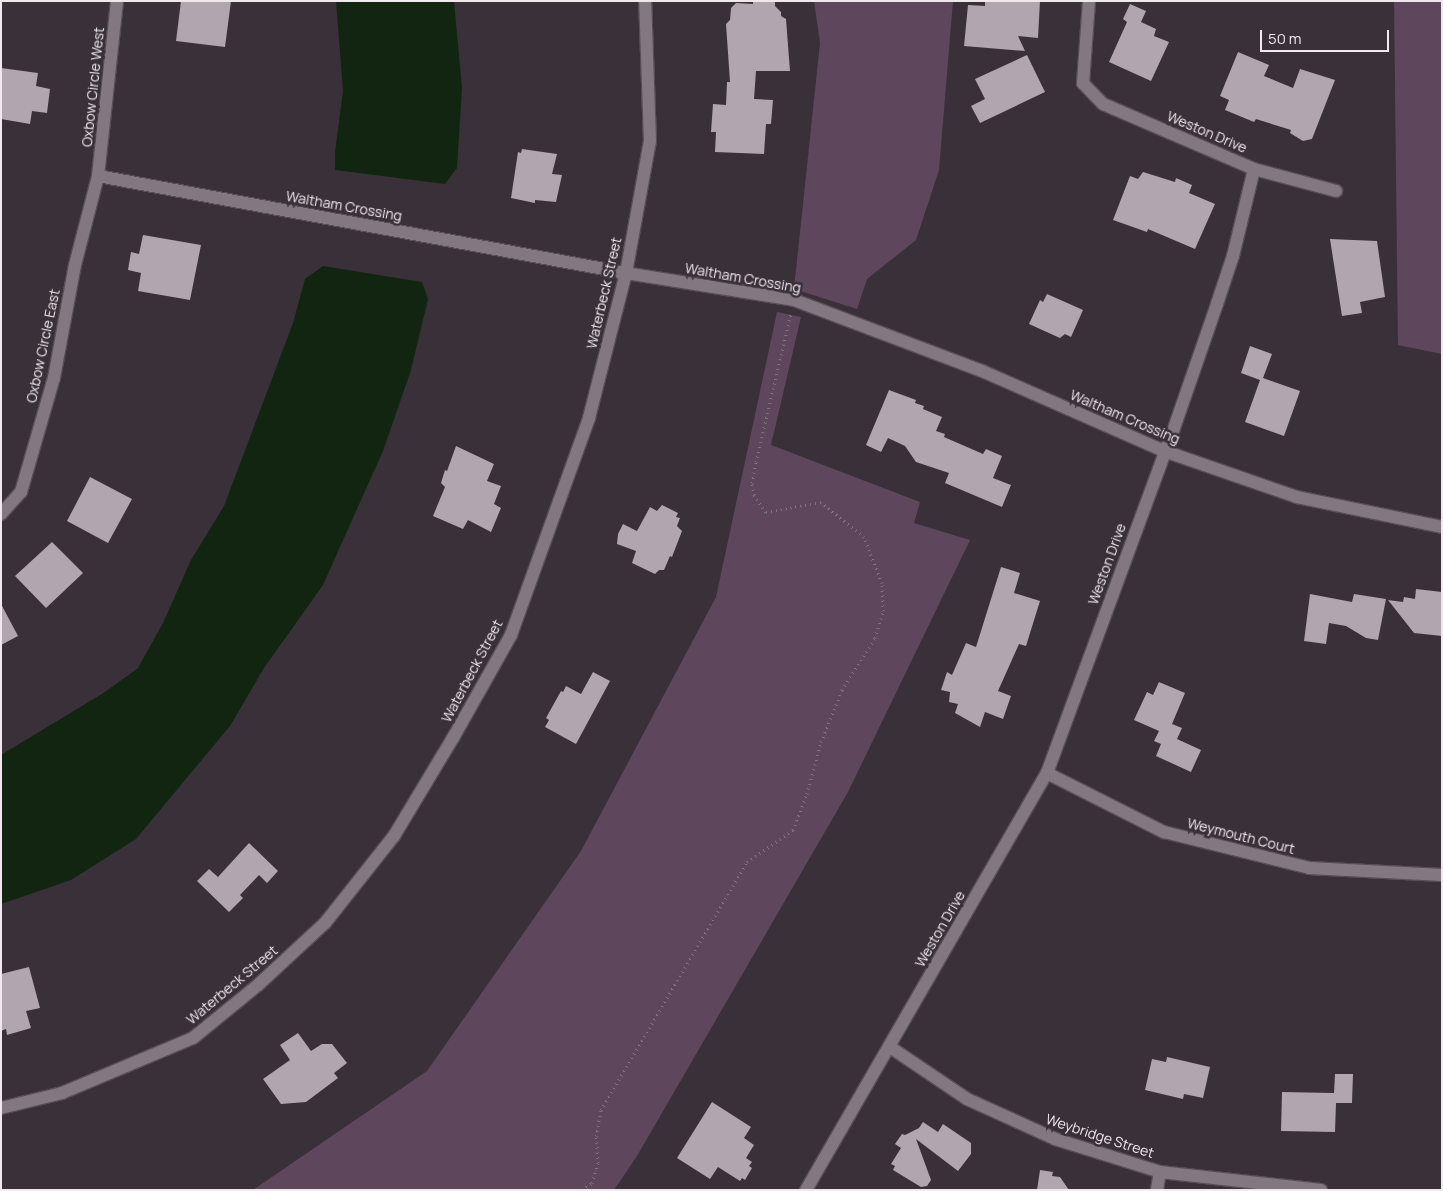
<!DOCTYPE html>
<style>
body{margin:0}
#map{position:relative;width:1443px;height:1191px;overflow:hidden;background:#3a3039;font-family:Manrope,sans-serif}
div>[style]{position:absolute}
.green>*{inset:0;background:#5e475c}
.water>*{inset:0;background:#112511}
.building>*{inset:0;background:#b1a5b0}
.path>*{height:3px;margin-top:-1.5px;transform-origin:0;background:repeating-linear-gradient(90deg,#7d757c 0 1px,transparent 0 5px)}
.roads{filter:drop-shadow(1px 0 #574e56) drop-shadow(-1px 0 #574e56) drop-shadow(0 1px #574e56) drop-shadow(0 -1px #574e56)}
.street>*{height:12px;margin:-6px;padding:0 6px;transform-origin:6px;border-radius:6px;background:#837882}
span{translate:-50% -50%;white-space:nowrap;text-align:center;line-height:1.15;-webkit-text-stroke:5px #3a3039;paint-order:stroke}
.street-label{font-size:14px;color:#efe9ee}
.frame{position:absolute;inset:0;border:2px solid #efe9ee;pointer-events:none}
.scale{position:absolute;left:1260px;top:30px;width:129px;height:22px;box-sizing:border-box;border:2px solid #efe9ee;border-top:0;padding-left:6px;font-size:15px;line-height:18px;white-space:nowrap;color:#efe9ee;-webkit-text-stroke:4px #3a3039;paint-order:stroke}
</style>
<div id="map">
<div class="green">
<i style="clip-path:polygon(814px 1px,953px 1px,939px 170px,916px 240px,867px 279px,857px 309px,794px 289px,820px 43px)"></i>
<i style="clip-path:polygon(1394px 1px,1442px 1px,1442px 354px,1398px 345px)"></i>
<i style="clip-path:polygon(777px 312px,801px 317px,771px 445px,920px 502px,914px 523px,970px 540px,848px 792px,637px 1156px,614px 1190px,253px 1190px,427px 1071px,581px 851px,716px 597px)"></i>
</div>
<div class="water">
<i style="clip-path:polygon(336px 1px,454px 1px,462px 88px,457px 168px,445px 184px,335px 170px,335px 152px,343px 91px)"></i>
<i style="clip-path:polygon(323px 266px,422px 282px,428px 299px,411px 370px,383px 451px,323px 585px,264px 668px,230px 726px,136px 839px,71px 880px,1px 904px,1px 755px,105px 692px,138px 668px,163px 623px,191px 560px,224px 506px,293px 323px,305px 279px)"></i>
</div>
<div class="building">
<i style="clip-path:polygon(181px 1px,231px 1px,225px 47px,176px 41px)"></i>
<i style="clip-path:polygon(753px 1px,775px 1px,775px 6px,781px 12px,781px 16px,786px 19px,790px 71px,756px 71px,754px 99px,773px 100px,771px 124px,766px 124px,764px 154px,715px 152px,716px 132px,711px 132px,713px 104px,726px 105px,727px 82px,730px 82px,726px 24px,730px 20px,731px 8px,736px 3px,753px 4px)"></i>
<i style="clip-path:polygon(985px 1px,1040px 1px,1038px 38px,1018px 36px,1025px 51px,964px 46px,968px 5px,985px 6px)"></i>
<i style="clip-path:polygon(1130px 4px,1146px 11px,1141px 22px,1156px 29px,1154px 36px,1169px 42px,1151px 81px,1109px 62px,1127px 22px,1123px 19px)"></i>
<i style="clip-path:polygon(1238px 52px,1269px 65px,1264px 76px,1293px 88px,1300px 69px,1335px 80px,1312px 139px,1303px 141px,1290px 133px,1291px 130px,1256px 119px,1254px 122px,1225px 110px,1229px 100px,1220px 96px)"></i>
<i style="clip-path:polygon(1027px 55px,1045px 92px,980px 123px,971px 106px,985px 99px,975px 79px)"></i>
<i style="clip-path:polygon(1px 68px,38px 73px,36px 86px,50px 89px,47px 113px,32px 111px,30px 124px,1px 119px)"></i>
<i style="clip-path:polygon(522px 149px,557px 154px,552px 174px,562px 175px,556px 202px,535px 200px,535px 203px,511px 198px,518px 152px,521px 153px)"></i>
<i style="clip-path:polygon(1143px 172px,1175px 182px,1176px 178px,1192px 185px,1189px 193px,1215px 204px,1195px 249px,1148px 229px,1147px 232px,1113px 220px,1130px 176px,1138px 179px)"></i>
<i style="clip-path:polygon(143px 235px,201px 245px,190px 300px,138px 291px,141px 273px,128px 270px,131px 252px,139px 254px)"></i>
<i style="clip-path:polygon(1330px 239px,1377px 241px,1385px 297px,1360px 302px,1362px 313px,1342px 316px)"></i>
<i style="clip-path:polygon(1047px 294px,1083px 310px,1071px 337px,1065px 334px,1060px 338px,1029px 324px,1040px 300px,1043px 302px)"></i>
<i style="clip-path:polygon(1250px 346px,1272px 354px,1263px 378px,1300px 391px,1284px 436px,1245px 422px,1260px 380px,1241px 373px)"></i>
<i style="clip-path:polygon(889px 390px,916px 400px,915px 403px,924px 406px,923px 409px,942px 417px,936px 431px,945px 434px,944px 437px,983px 454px,986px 449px,1002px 456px,993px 478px,1011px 485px,1002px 507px,945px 483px,949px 473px,916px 462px,905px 446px,888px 438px,881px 452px,866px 445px)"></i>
<i style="clip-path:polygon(456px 446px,494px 464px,487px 481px,501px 486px,494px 504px,501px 508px,491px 532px,468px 520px,463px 529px,433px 516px,445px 487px,441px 483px,445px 470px,447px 471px)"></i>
<i style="clip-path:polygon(90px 477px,132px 499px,108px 543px,67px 521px)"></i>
<i style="clip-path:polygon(662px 505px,678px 513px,676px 517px,680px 518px,677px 526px,682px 531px,672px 557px,670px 556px,664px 570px,659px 570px,655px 574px,632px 563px,636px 551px,617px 544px,618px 534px,623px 524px,637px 531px,650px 507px,657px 511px)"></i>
<i style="clip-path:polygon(52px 542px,83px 573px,46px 608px,15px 576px)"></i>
<i style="clip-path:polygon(1001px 567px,1020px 573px,1014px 593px,1040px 601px,1026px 646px,1019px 644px,998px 691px,1011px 696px,1003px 719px,985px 712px,980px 727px,955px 713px,958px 704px,949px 702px,950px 692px,941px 690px,947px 672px,952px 675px,966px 643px,976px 647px)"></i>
<i style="clip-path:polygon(1416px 589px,1442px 592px,1442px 636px,1414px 633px,1388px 600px,1403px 602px,1404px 597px,1415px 599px)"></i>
<i style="clip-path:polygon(1310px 594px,1352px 602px,1354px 594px,1386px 599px,1378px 640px,1366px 638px,1346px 626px,1329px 623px,1326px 644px,1304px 641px)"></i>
<i style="clip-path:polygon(1px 604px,18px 636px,1px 645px)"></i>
<i style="clip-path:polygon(593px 672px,610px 681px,576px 744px,545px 727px,549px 720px,546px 718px,561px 691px,563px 692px,566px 686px,581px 694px)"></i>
<i style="clip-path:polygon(1159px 682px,1185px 693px,1172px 724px,1182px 728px,1177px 739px,1201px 750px,1191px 772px,1156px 756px,1161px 744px,1154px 741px,1159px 731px,1134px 720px,1147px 692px,1153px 695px)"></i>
<i style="clip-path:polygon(249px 843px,278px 871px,267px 883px,259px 875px,240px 895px,243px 898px,229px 912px,197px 881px,209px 869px,218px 877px)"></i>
<i style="clip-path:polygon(29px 967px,40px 1008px,26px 1011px,31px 1028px,7px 1035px,6px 1029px,1px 1031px,1px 974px)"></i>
<i style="clip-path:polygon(298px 1033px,311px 1051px,322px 1044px,332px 1044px,347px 1063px,334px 1073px,338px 1078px,306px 1102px,281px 1104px,263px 1079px,290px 1060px,280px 1045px)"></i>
<i style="clip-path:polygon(1167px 1057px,1210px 1067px,1203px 1098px,1184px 1094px,1183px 1099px,1145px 1090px,1152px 1059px,1166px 1062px)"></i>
<i style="clip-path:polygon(1335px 1074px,1353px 1074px,1352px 1103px,1336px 1103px,1335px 1132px,1281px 1131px,1282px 1092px,1334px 1093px)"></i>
<i style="clip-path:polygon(712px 1102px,751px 1127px,744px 1138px,754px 1145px,746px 1158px,752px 1162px,749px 1166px,752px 1168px,745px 1180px,742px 1178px,740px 1181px,718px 1167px,710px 1179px,677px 1158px)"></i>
<i style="clip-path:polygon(923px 1122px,938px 1132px,943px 1124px,971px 1143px,971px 1154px,958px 1171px,916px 1139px,931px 1180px,927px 1186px,921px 1187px,893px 1170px,895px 1166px,891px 1164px,901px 1148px,895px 1144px,902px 1134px,905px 1135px,919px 1128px)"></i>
<i style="clip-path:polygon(1040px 1170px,1053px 1172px,1052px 1176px,1060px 1177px,1069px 1190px,1037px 1190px)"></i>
</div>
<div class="path">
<i style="left:582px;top:1190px;width:12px;rotate:-35deg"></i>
<i style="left:592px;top:1183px;width:21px;rotate:-73deg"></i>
<i style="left:598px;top:1163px;width:27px;rotate:-94deg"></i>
<i style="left:596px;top:1136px;width:26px;rotate:-79deg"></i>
<i style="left:601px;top:1110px;width:288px;rotate:-59.5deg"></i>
<i style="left:747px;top:862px;width:56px;rotate:-34.8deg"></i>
<i style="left:793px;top:830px;width:39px;rotate:-69deg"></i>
<i style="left:807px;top:794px;width:54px;rotate:-74.9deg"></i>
<i style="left:821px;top:742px;width:56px;rotate:-68deg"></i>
<i style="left:842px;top:690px;width:62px;rotate:-57.6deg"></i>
<i style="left:875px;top:638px;width:28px;rotate:-73deg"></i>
<i style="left:883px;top:611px;width:28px;rotate:-92deg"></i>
<i style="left:882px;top:583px;width:49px;rotate:-111.4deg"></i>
<i style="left:864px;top:537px;width:55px;rotate:-140.9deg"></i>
<i style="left:821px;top:502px;width:56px;rotate:169.7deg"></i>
<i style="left:766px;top:512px;width:21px;rotate:-125deg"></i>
<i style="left:754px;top:495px;width:12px;rotate:-99deg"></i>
<i style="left:752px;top:483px;width:21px;rotate:-79deg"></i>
<i style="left:756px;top:462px;width:153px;rotate:-76.8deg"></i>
</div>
<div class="roads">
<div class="street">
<i style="left:1254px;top:169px;width:85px;rotate:15deg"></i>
<i style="left:98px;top:176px;width:537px;rotate:10.41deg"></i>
<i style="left:626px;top:273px;width:170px;rotate:9.1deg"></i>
<i style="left:794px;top:300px;width:201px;rotate:20.7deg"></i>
<i style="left:982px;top:371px;width:199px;rotate:23.7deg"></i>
<i style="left:1164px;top:451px;width:141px;rotate:19.1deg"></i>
<i style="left:1297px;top:497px;width:148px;rotate:11.7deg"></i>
<i style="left:1px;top:514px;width:30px;rotate:-48deg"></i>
<i style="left:21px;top:492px;width:119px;rotate:-73.9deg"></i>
<i style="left:54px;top:378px;width:115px;rotate:-79.5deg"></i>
<i style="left:75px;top:265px;width:92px;rotate:-75.5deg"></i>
<i style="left:98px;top:176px;width:176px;rotate:-83.8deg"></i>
<i style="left:1047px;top:773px;width:131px;rotate:26.8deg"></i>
<i style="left:1164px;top:832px;width:149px;rotate:13.9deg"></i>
<i style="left:1309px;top:868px;width:133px;rotate:3deg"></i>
<i style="left:890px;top:1047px;width:93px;rotate:34deg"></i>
<i style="left:967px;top:1099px;width:97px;rotate:24.4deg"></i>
<i style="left:1055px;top:1139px;width:110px;rotate:17.4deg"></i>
<i style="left:1160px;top:1172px;width:162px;rotate:6.4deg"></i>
<i style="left:1px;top:1108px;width:63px;rotate:-13.8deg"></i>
<i style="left:62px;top:1093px;width:142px;rotate:-22.8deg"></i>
<i style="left:193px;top:1038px;width:84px;rotate:-39.2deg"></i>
<i style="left:258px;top:985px;width:91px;rotate:-42.8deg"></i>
<i style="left:325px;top:923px;width:111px;rotate:-51.6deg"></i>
<i style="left:394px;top:836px;width:114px;rotate:-59deg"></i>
<i style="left:453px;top:738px;width:118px;rotate:-60.6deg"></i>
<i style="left:511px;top:635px;width:231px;rotate:-70.2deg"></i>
<i style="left:589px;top:418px;width:150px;rotate:-75.7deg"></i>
<i style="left:626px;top:273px;width:134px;rotate:-79.7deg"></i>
<i style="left:650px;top:141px;width:140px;rotate:-92deg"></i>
<i style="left:806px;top:1190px;width:482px;rotate:-60deg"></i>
<i style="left:1047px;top:773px;width:361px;rotate:-69.8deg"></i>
<i style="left:1172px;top:434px;width:138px;rotate:-70.9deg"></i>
<i style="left:1217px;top:304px;width:51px;rotate:-71.6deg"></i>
<i style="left:1233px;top:256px;width:89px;rotate:-76.4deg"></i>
<i style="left:1254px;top:169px;width:164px;rotate:-156.7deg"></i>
<i style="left:1103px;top:104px;width:29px;rotate:-134deg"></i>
<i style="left:1083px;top:83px;width:82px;rotate:-85.8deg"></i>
<i style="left:1157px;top:1190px;width:18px;rotate:-81deg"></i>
</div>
</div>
<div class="street-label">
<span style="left:93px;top:87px;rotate:-84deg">Oxbow Circle West</span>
<span style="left:1207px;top:132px;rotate:23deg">Weston Drive</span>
<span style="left:344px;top:206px;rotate:10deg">Waltham Crossing</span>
<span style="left:743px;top:278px;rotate:10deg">Waltham Crossing</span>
<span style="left:604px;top:293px;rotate:-77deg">Waterbeck Street</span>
<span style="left:43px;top:346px;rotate:-78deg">Oxbow Circle East</span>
<span style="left:1125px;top:417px;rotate:23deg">Waltham Crossing</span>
<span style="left:1107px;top:564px;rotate:-70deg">Weston Drive</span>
<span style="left:472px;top:671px;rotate:-62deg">Waterbeck Street</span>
<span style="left:1241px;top:836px;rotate:14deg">Weymouth Court</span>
<span style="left:940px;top:929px;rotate:-60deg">Weston Drive</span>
<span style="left:232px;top:985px;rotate:-40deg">Waterbeck Street</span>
<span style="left:1100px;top:1136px;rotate:18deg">Weybridge Street</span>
</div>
<div class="frame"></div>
<div class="scale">50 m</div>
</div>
